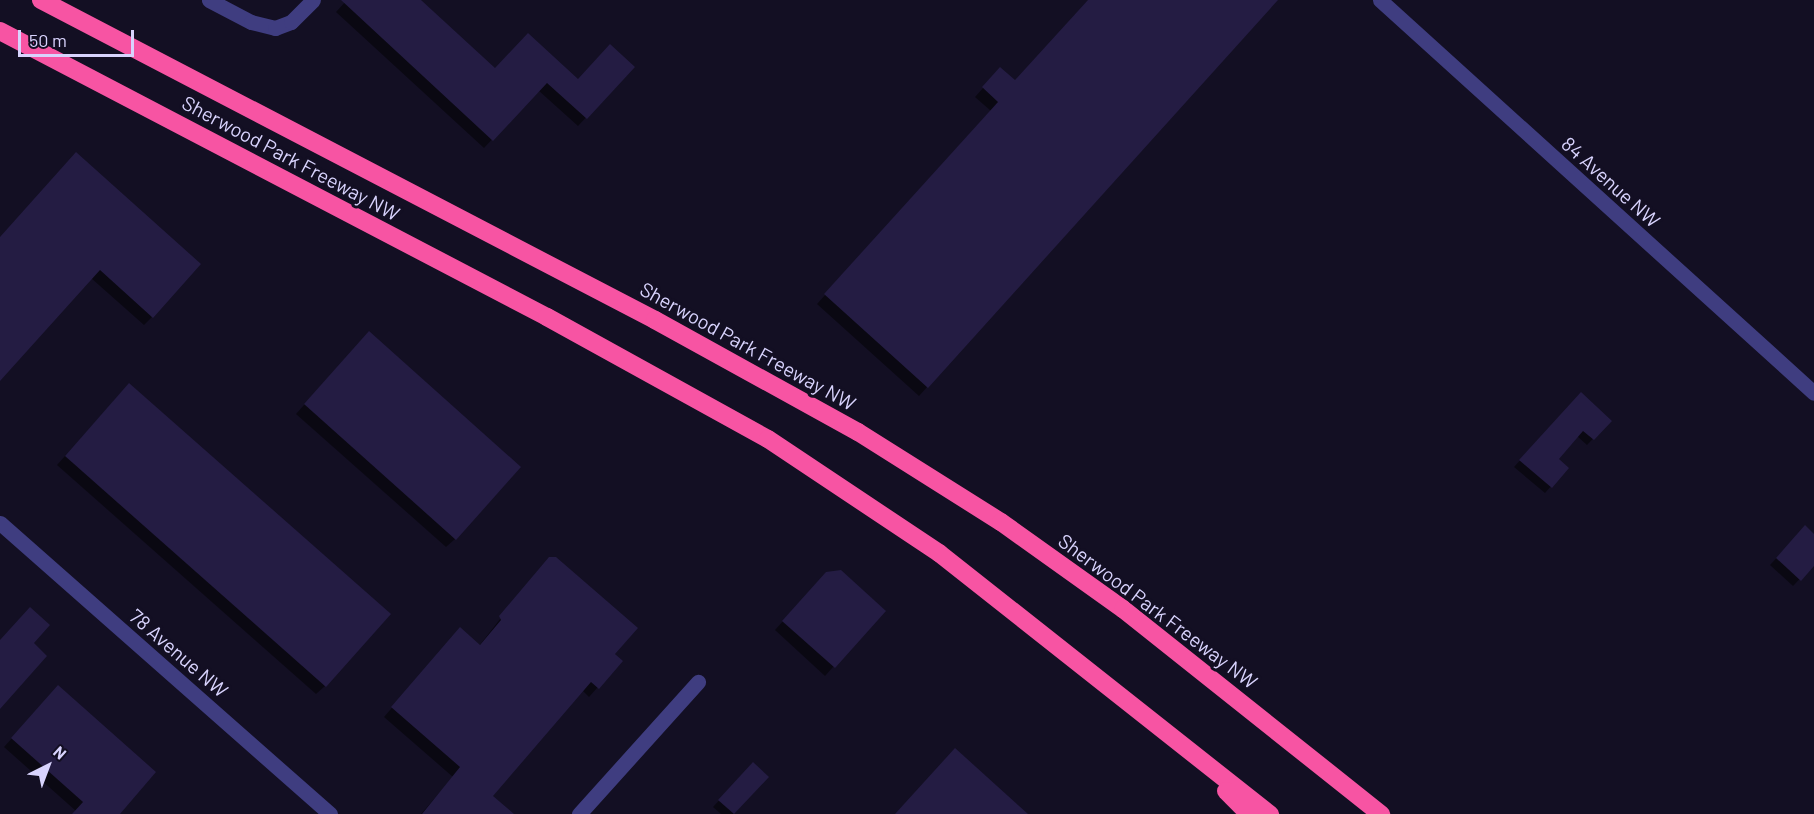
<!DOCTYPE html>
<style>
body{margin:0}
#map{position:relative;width:1814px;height:814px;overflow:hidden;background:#130f23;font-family:Barlow,sans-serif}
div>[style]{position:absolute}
.shadow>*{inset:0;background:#0007}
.building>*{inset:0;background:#241c43}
.minor>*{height:15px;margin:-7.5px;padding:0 7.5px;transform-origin:7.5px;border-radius:7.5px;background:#3f3d80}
.motorway>*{height:18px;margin:-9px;padding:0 9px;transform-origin:9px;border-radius:9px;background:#f754a3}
span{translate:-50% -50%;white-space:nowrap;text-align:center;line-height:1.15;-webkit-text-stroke:6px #130f23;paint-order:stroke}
.street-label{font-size:20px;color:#d8d3fd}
.north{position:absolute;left:18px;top:736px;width:60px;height:60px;-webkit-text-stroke:4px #130f23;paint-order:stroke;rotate:42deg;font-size:16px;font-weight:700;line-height:24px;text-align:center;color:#d8d3fd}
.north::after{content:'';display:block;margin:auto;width:21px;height:27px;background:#d8d3fd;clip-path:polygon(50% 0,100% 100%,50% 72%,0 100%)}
.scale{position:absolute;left:18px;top:30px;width:116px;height:27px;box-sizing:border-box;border:3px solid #d8d3fd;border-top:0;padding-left:8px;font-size:18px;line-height:21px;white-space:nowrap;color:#d8d3fd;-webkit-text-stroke:4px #130f23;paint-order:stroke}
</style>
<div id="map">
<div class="shadow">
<i style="clip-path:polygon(347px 0,419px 0,494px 70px,578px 81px,633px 67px,578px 126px,538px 90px,484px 148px,336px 12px)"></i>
<i style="clip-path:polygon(1089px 0,1276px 0,919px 396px,817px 304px,991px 111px,975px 97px,992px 78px,1015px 82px)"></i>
<i style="clip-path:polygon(68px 162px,152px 317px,144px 325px,91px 278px,0 379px,0 238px)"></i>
<i style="clip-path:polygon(360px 342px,455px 539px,446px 547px,296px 414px)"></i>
<i style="clip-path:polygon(121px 393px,325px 686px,316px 694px,57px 465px)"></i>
<i style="clip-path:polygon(1575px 400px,1610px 421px,1587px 445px,1577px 436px,1557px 459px,1567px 468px,1545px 493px,1514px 467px)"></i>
<i style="clip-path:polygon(1799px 534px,1814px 536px,1814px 564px,1793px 586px,1770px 565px)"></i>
<i style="clip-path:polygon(540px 568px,621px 661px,589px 697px,582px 690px,491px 796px,500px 814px,421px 814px,453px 777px,384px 717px,452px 638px,479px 646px)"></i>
<i style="clip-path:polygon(818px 582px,883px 611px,825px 676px,775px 630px)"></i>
<i style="clip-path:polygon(50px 696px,115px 814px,73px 814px,76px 811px,4px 747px)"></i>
<i style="clip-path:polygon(747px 770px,767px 777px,733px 814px,721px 814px,713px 807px)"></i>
</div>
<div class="building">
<i style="clip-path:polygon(341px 0,421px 0,495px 68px,528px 33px,578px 79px,610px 44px,635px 67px,587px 119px,547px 83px,493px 141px)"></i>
<i style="clip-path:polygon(1088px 0,1278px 0,928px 388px,824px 294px,998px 102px,982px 87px,1000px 67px,1015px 80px)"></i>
<i style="clip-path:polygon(76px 152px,201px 264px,153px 318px,100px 270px,0 381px,0 237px)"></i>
<i style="clip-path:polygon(369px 331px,521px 467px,456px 540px,304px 404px)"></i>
<i style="clip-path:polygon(129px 383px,391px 614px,326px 687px,65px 456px)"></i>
<i style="clip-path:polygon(1581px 392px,1612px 421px,1594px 440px,1583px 431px,1559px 459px,1569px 468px,1552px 488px,1519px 460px)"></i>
<i style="clip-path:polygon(1805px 525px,1814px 534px,1814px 566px,1801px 581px,1776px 558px)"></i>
<i style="clip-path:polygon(549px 557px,556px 557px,638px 628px,615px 654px,623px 661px,599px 689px,591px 682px,493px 796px,514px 814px,422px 814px,460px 767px,391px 707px,460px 627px,480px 645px,501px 620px,499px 616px)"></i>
<i style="clip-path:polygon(841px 570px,886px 611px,835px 668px,782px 621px,826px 572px)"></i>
<i style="clip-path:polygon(30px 607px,50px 625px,34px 643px,47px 656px,0 709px,0 640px)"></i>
<i style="clip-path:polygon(58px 685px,156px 772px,120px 814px,72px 814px,83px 802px,11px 738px)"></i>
<i style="clip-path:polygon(955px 748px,1028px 814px,895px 814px)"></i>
<i style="clip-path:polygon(753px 762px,769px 777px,734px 814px,718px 800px)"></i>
</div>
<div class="minor">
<i style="left:209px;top:0;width:47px;rotate:27.6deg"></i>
<i style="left:251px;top:22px;width:25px;rotate:14deg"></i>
<i style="left:275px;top:28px;width:17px;rotate:-21deg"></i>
<i style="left:291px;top:22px;width:31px;rotate:-45deg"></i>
<i style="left:1380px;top:0;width:585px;rotate:42.16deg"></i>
<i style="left:0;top:523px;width:440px;rotate:41.4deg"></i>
<i style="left:579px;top:814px;width:178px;rotate:-48deg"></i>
</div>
<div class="motorway">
<i style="left:41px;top:0;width:692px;rotate:27.53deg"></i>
<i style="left:655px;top:320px;width:232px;rotate:28.9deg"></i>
<i style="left:858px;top:432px;width:169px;rotate:32.2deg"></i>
<i style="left:1001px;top:522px;width:150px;rotate:35.5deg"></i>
<i style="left:1123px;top:609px;width:330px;rotate:38.5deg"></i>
<i style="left:0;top:31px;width:617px;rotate:27.6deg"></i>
<i style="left:547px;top:317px;width:252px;rotate:28.9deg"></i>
<i style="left:768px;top:439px;width:206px;rotate:33.7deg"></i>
<i style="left:939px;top:553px;width:422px;rotate:38.3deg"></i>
<i style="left:1226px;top:791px;width:33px;rotate:45deg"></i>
</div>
<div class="street-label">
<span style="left:291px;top:158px;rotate:28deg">Sherwood Park Freeway NW</span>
<span style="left:1611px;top:182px;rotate:42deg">84 Avenue NW</span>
<span style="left:748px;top:346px;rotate:29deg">Sherwood Park Freeway NW</span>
<span style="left:1158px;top:611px;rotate:37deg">Sherwood Park Freeway NW</span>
<span style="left:179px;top:653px;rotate:41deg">78 Avenue NW</span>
</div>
<div class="north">N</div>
<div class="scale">50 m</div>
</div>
